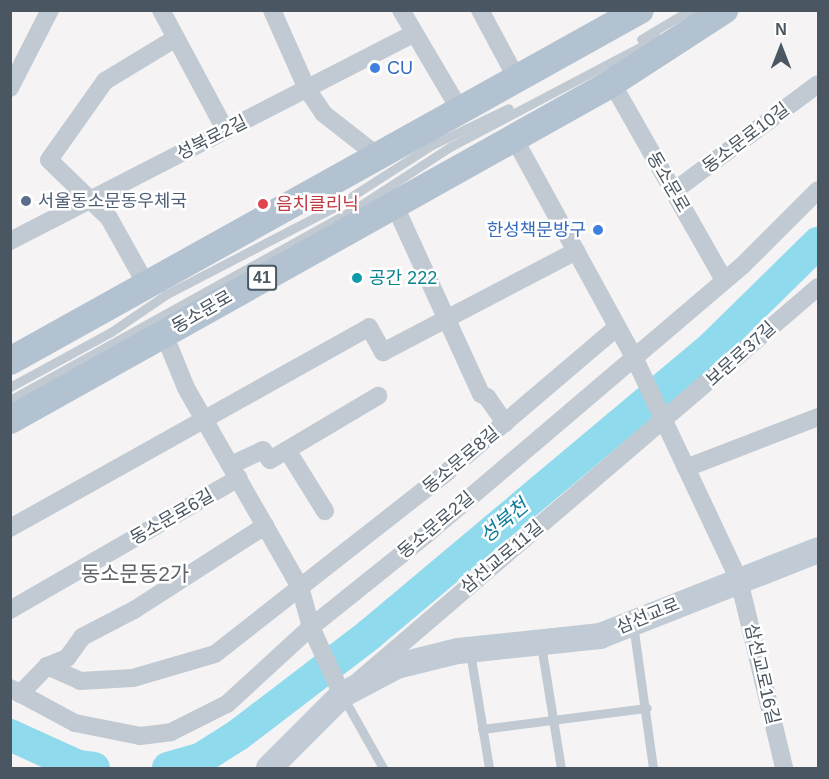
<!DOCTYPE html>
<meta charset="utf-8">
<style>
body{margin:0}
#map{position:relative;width:829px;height:779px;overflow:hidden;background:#f5f3f3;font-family:Arial,"Noto Sans KR",sans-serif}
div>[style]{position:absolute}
.river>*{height:32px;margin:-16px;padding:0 16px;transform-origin:16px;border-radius:16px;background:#90daee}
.lane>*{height:9px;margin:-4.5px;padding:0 4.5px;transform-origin:4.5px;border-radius:4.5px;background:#c1cad2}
.street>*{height:18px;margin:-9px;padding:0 9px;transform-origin:9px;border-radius:9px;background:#c1cad2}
.secondary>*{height:26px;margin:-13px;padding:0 13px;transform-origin:13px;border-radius:13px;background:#c1cbd6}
.primary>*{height:28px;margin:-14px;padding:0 14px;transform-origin:14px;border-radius:14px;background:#b3c2d1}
.dots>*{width:16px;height:16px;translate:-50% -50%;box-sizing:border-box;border:3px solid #fff;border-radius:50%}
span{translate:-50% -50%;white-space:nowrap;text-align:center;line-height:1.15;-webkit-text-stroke:5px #fff;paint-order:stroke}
.shield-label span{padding:2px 4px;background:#fff;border:2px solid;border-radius:4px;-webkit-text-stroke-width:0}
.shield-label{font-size:16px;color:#4a5661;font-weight:700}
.shop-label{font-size:18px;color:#366cbe}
.left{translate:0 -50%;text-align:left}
.right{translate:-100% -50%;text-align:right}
.street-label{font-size:18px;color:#4a5661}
.service-label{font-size:18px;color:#4e5e75}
.health-label{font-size:18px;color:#be3a42}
.culture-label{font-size:18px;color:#0d838f}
.water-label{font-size:20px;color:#0c7c9b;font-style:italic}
.quarter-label{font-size:21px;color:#5f6368}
.frame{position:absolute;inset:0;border:12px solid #4a5661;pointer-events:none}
.north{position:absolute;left:751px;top:18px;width:60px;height:60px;-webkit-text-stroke:4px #fff;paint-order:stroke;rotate:0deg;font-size:16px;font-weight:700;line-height:24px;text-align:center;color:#4a5661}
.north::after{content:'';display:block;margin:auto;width:21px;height:27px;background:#4a5661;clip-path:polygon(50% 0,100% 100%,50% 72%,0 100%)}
</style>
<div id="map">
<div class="river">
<i style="left:10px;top:735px;width:75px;rotate:24.5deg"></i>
<i style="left:78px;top:766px;width:16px;rotate:7deg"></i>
<i style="left:168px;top:768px;width:33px;rotate:-16deg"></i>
<i style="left:200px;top:759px;width:45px;rotate:-32.3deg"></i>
<i style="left:238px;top:735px;width:166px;rotate:-37.4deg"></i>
<i style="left:370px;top:634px;width:445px;rotate:-40deg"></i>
<i style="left:711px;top:348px;width:150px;rotate:-44.5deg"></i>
</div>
<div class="lane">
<i style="left:641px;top:39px;width:57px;rotate:-30.6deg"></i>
<i style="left:10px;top:387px;width:115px;rotate:-28.6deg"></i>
<i style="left:111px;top:332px;width:68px;rotate:-34.2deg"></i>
<i style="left:167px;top:294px;width:189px;rotate:-27.4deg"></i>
<i style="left:335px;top:207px;width:115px;rotate:-32.6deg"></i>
<i style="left:432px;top:145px;width:85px;rotate:-25.7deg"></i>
<i style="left:10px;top:400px;width:392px;rotate:-29deg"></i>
<i style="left:353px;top:210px;width:116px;rotate:-33deg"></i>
<i style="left:450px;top:147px;width:234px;rotate:-27.8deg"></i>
<i style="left:633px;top:624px;width:145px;rotate:82.1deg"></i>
<i style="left:541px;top:645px;width:125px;rotate:80.8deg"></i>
<i style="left:470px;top:652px;width:118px;rotate:80.7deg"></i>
<i style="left:343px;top:697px;width:81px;rotate:60.6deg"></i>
<i style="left:482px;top:729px;width:166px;rotate:-7.3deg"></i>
</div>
<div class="street">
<i style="left:161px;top:10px;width:137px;rotate:61.8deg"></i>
<i style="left:272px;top:10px;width:86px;rotate:66.1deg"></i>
<i style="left:307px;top:89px;width:30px;rotate:56deg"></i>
<i style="left:324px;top:114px;width:70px;rotate:38deg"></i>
<i style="left:401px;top:10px;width:118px;rotate:59.5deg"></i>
<i style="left:480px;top:10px;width:81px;rotate:61.8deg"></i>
<i style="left:612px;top:83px;width:227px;rotate:60.4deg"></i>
<i style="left:10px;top:88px;width:88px;rotate:-62.9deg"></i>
<i style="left:514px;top:138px;width:250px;rotate:61.3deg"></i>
<i style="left:634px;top:357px;width:246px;rotate:64.8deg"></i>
<i style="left:739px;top:580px;width:193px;rotate:76.5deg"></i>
<i style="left:674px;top:191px;width:179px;rotate:-36.6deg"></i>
<i style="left:394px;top:204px;width:209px;rotate:65.4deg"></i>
<i style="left:481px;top:394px;width:7px;rotate:27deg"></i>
<i style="left:487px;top:397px;width:32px;rotate:55deg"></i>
<i style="left:10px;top:241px;width:453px;rotate:-27.2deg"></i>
<i style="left:147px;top:286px;width:78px;rotate:-119.2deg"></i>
<i style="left:109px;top:218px;width:83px;rotate:-136deg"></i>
<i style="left:49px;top:160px;width:97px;rotate:-54.7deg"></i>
<i style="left:105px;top:81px;width:83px;rotate:-31.2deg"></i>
<i style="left:164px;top:334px;width:58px;rotate:67.8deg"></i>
<i style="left:186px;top:388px;width:229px;rotate:60.2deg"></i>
<i style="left:300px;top:587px;width:41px;rotate:74.6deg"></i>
<i style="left:311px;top:627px;width:75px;rotate:65.5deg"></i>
<i style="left:342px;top:695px;width:627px;rotate:-40.6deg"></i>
<i style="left:287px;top:450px;width:72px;rotate:58.1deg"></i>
<i style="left:231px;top:465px;width:35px;rotate:-25deg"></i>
<i style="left:263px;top:450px;width:12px;rotate:55deg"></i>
<i style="left:270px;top:460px;width:126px;rotate:-30.7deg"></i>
<i style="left:686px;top:468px;width:142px;rotate:-21.1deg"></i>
<i style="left:10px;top:528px;width:411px;rotate:-29.2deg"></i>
<i style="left:369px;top:327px;width:29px;rotate:61deg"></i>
<i style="left:383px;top:352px;width:218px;rotate:-27.6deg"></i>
<i style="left:10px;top:610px;width:264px;rotate:-30deg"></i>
<i style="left:47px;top:666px;width:36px;rotate:24deg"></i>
<i style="left:80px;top:681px;width:53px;rotate:-3.2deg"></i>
<i style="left:133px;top:678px;width:85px;rotate:-16.3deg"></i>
<i style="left:215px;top:654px;width:296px;rotate:-38.1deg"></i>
<i style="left:448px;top:471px;width:222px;rotate:-40.4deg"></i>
<i style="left:10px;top:688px;width:74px;rotate:28.3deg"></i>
<i style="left:75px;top:723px;width:66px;rotate:11.3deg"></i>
<i style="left:140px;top:736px;width:31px;rotate:-7deg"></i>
<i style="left:171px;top:732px;width:63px;rotate:-26.6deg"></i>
<i style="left:227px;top:704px;width:114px;rotate:-42.5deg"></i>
<i style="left:311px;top:627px;width:149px;rotate:-38.7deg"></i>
<i style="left:427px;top:534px;width:414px;rotate:-40.4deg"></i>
<i style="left:742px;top:266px;width:107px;rotate:-45deg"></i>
<i style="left:20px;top:694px;width:39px;rotate:-46deg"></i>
<i style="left:47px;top:666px;width:22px;rotate:-22deg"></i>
<i style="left:67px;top:658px;width:26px;rotate:-54deg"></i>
<i style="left:82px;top:637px;width:59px;rotate:-27.4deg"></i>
<i style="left:134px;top:610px;width:156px;rotate:-32.7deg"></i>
</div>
<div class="secondary">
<i style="left:269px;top:768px;width:103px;rotate:-45deg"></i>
<i style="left:342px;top:695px;width:62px;rotate:-27.8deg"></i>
<i style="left:397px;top:666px;width:63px;rotate:-13.8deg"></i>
<i style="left:458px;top:651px;width:143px;rotate:-6deg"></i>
<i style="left:600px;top:636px;width:234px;rotate:-21.5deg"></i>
</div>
<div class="primary">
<i style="left:10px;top:361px;width:721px;rotate:-29.12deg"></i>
<i style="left:10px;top:420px;width:684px;rotate:-29.23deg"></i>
<i style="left:607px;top:86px;width:140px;rotate:-33deg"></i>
</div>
<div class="dots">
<i style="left:375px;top:68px;background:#3f7fe0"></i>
<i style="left:26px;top:201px;background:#5c6f8a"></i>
<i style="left:263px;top:204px;background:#e0444e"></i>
<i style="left:598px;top:230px;background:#3f7fe0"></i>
<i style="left:357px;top:278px;background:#0f9aa8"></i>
</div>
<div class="shield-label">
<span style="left:262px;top:278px">41</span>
</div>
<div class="shop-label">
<span class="left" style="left:387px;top:68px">CU</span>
<span class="right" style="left:586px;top:230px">한성책문방구</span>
</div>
<div class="street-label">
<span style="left:212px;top:138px;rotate:-27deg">성북로2길</span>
<span style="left:746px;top:138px;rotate:-37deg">동소문로10길</span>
<span style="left:668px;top:182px;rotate:60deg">동소문로</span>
<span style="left:202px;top:312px;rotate:-30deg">동소문로</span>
<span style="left:741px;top:354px;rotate:-42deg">보문로37길</span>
<span style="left:461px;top:460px;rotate:-40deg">동소문로8길</span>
<span style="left:172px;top:517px;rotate:-30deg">동소문로6길</span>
<span style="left:436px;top:525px;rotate:-40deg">동소문로2길</span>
<span style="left:502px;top:557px;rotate:-40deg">삼선교로11길</span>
<span style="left:648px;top:616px;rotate:-22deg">삼선교로</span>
<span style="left:762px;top:674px;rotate:77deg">삼선교로16길</span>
</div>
<div class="service-label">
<span class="left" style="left:38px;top:201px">서울동소문동우체국</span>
</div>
<div class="health-label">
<span class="left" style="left:276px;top:204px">음치클리닉</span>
</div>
<div class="culture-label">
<span class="left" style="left:369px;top:278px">공간 222</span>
</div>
<div class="water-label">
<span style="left:504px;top:521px;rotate:-40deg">성북천</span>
</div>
<div class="quarter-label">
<span style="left:135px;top:574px">동소문동2가</span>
</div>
<div class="frame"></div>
<div class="north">N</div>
</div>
